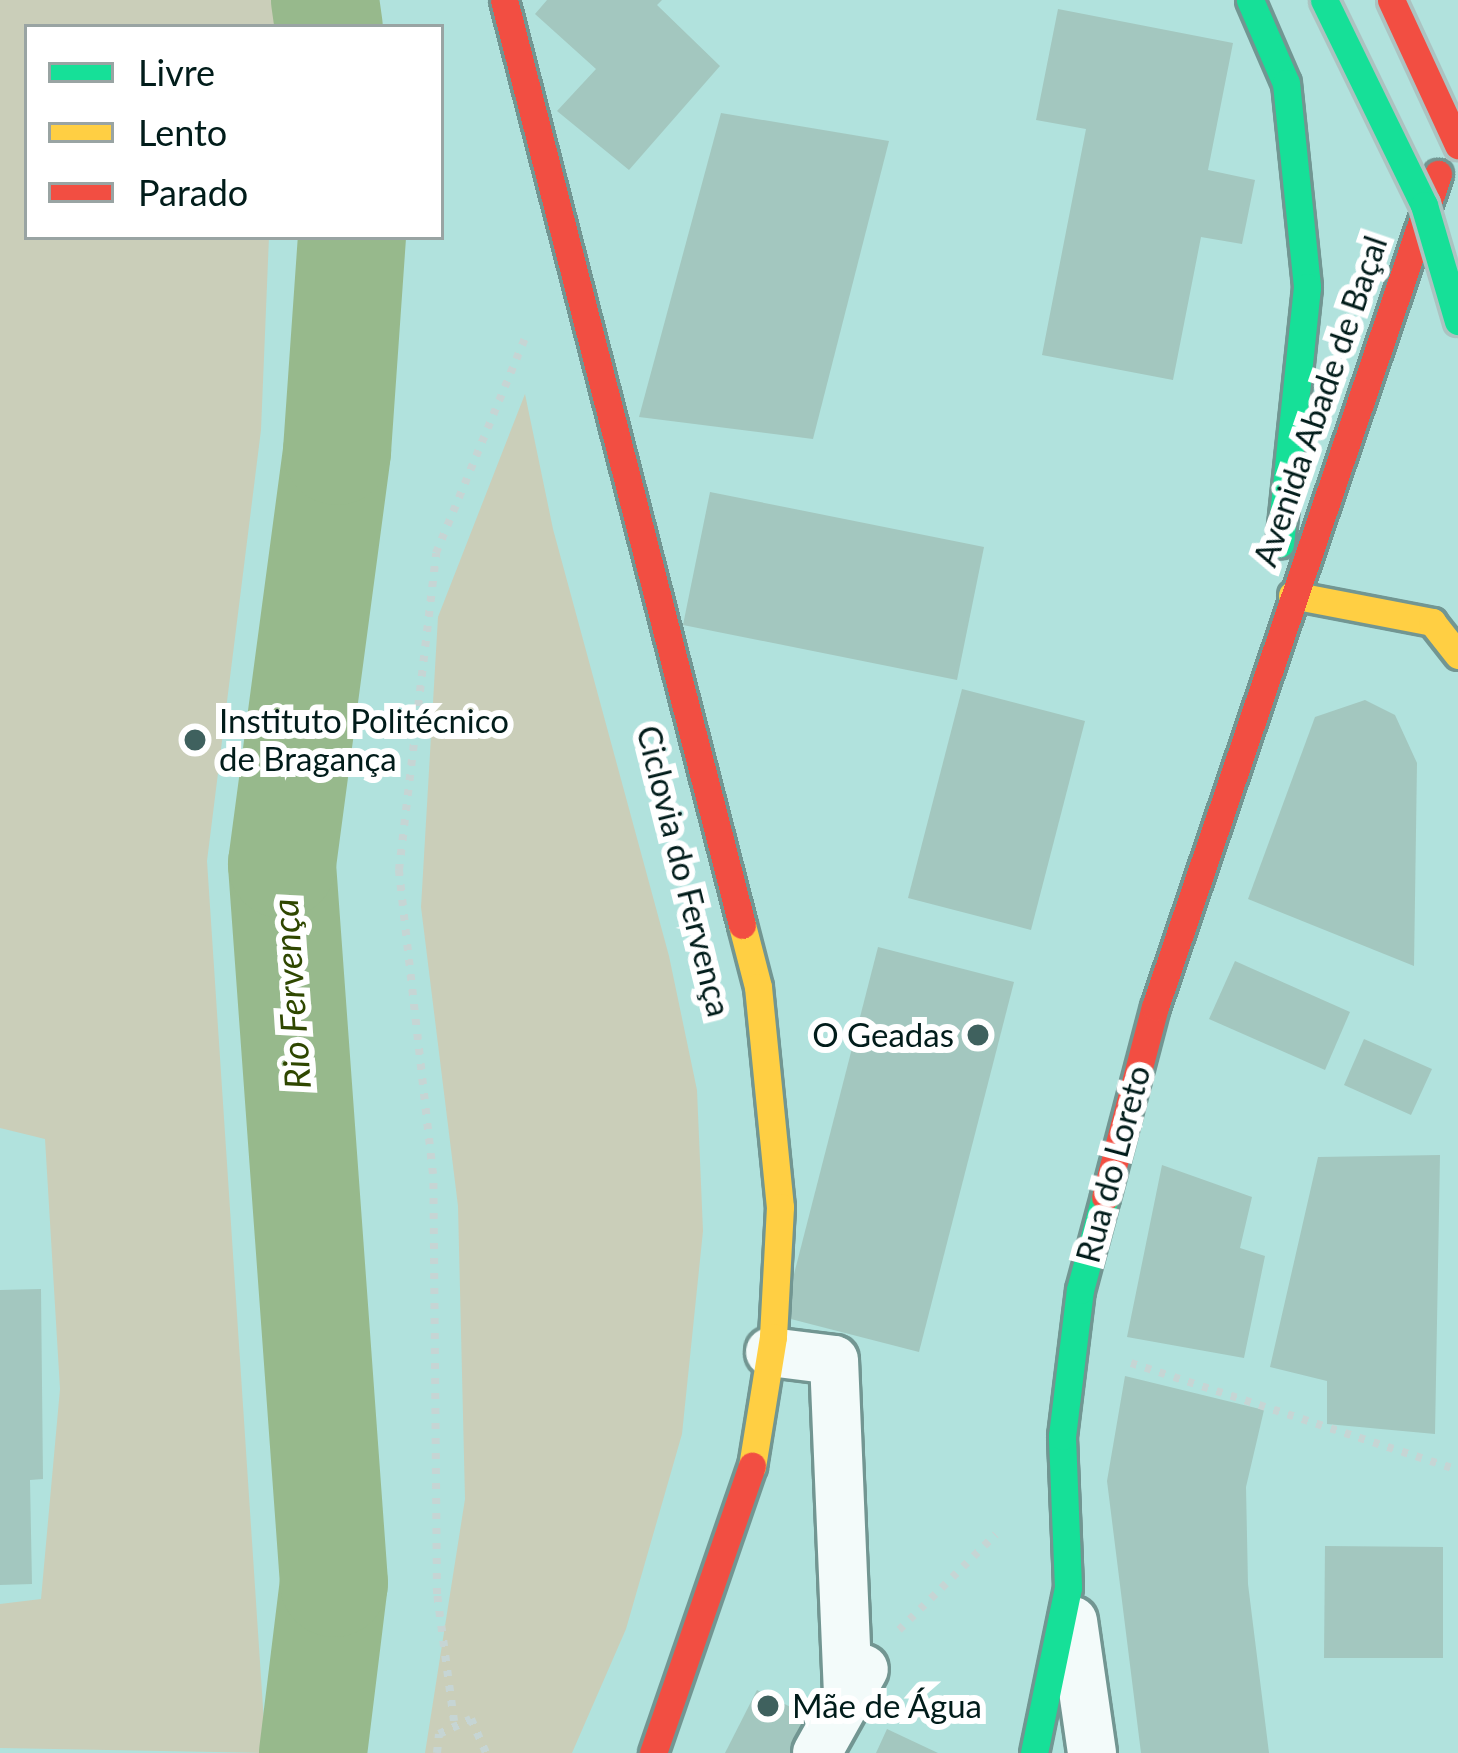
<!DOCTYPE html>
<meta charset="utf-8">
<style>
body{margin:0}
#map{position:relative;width:1458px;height:1753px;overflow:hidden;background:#b1e2dd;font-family:Lato,sans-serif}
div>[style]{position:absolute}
.green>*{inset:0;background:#caceb9}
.river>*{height:108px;margin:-54px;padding:0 54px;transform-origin:54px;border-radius:54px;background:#97b98c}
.building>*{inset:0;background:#a3c7bf}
.path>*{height:8px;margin-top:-4px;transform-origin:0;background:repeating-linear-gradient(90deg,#c6d5d4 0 6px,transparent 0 15px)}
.roads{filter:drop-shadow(3px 0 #729692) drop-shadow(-3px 0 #729692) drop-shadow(0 3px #729692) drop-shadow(0 -3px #729692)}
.street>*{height:48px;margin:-24px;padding:0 24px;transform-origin:24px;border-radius:24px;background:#f3fbfa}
.fast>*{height:27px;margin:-13.5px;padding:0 13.5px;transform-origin:13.5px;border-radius:13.5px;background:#16e098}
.slow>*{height:27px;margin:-13.5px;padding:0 13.5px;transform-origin:13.5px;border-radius:13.5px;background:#ffcf43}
.jam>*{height:27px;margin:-13.5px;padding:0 13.5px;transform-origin:13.5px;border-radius:13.5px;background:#f24e42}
.bridges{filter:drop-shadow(3px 0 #acc3c1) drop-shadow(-3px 0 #acc3c1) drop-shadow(0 3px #acc3c1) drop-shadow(0 -3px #acc3c1)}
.fast-bridge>*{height:27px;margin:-13.5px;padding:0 13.5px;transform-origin:13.5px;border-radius:13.5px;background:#16e098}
.jam-bridge>*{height:27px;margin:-13.5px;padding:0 13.5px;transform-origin:13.5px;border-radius:13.5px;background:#f24e42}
.dots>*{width:33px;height:33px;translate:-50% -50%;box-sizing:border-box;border:6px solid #fff;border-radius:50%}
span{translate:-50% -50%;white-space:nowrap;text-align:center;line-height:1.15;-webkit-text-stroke:12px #fff;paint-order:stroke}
.street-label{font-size:33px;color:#011c1a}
.poi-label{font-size:33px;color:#011c1a}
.left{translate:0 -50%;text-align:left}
.right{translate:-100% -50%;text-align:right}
.water-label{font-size:36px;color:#2f4700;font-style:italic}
.legend{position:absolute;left:24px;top:24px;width:420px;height:216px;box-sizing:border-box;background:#fff;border:3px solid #99a4a3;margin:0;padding:15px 21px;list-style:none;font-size:36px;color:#011c1a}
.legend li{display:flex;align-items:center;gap:24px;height:60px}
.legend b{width:60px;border:3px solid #99a4a3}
</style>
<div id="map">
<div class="green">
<i style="clip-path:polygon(0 0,272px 0,279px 17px,279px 27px,27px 27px,27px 237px,269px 237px,261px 430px,207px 861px,266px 1753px,0 1748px,0 1604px,41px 1599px,60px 1389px,45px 1139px,0 1128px)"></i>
<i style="clip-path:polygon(525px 394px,553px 529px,669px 956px,697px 1090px,703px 1231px,682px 1434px,626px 1629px,572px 1753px,425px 1753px,465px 1499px,458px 1206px,421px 907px,438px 617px)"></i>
</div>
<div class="river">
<i style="left:325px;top:0;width:27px;rotate:82deg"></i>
<i style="left:313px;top:1753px;width:171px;rotate:-83deg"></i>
<i style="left:334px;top:1583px;width:721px;rotate:-94.14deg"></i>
<i style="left:282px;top:864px;width:417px;rotate:-82.4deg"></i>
<i style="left:337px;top:451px;width:215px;rotate:-86deg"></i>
</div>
<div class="building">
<i style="clip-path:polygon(547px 0,662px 0,657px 5px,720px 66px,629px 170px,557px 111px,596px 69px,535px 14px)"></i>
<i style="clip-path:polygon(1058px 9px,1233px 43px,1208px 170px,1255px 180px,1242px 244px,1201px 237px,1173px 380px,1042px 355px,1086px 129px,1036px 120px)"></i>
<i style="clip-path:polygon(721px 113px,889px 141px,813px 439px,639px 417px)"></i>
<i style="clip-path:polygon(710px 492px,984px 547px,957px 680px,683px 625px)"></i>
<i style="clip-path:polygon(962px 689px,1085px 721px,1031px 930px,908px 898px)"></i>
<i style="clip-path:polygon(1365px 700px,1395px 715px,1417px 763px,1414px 966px,1248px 899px,1315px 717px)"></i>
<i style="clip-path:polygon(878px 947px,1014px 982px,919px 1352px,783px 1317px)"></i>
<i style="clip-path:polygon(1235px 961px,1350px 1012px,1325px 1070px,1209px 1019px)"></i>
<i style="clip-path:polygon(1364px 1039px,1432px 1069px,1411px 1115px,1344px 1085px)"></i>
<i style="clip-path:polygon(1440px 1155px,1435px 1434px,1327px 1424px,1327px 1381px,1270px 1367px,1318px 1157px)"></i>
<i style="clip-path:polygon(1162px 1165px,1252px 1197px,1240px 1248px,1265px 1256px,1244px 1358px,1127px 1337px)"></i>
<i style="clip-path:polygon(41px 1289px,43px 1479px,30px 1480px,32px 1584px,0 1585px,0 1290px)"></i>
<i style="clip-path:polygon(1125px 1376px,1264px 1410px,1246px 1487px,1248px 1584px,1269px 1753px,1141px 1753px,1107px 1481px)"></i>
<i style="clip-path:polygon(1325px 1546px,1443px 1547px,1443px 1658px,1324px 1658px)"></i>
<i style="clip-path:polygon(757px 1690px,820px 1722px,804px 1753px,725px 1753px)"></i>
<i style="clip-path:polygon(887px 1729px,938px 1753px,876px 1753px)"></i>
</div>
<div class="path">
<i style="left:1131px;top:1363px;width:344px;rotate:18.1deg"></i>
<i style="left:899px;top:1630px;width:136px;rotate:-44.7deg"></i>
<i style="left:454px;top:1721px;width:128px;rotate:-97.6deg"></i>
<i style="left:437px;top:1594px;width:420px;rotate:-90.5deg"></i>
<i style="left:433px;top:1174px;width:306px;rotate:-96.4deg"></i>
<i style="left:399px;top:870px;width:319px;rotate:-83.3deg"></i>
<i style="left:436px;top:553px;width:235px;rotate:-67.5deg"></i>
<i style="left:437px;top:1753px;width:19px;rotate:-84deg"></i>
<i style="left:439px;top:1734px;width:35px;rotate:-25deg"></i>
<i style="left:471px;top:1719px;width:37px;rotate:66deg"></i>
</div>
<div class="roads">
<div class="street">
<i style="left:770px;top:1352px;width:64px;rotate:7.1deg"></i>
<i style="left:834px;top:1360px;width:338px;rotate:87.6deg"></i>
<i style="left:1073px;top:1621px;width:133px;rotate:81.8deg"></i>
<i style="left:817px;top:1753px;width:96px;rotate:-60.8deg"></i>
</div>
<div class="fast">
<i style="left:1250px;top:0;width:90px;rotate:66.6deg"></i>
<i style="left:1286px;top:83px;width:205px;rotate:84.1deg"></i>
<i style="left:1307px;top:287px;width:258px;rotate:96deg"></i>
<i style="left:1034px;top:1753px;width:169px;rotate:-78.4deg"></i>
<i style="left:1068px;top:1587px;width:151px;rotate:-92.3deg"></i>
<i style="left:1062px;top:1436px;width:147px;rotate:-83deg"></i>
<i style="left:1080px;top:1290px;width:96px;rotate:-75deg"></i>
</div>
<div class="slow">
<i style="left:1292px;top:595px;width:143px;rotate:10.9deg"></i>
<i style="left:1432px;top:622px;width:42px;rotate:51.8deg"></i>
<i style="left:742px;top:925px;width:64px;rotate:75.5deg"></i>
<i style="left:758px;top:987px;width:221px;rotate:84.3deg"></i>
<i style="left:780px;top:1207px;width:130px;rotate:93.1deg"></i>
<i style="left:773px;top:1337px;width:131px;rotate:99.2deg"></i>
</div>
<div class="jam">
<i style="left:504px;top:0;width:955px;rotate:75.57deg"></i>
<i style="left:1105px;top:1197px;width:196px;rotate:-75.3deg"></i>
<i style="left:1155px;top:1007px;width:880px;rotate:-71.24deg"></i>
<i style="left:653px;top:1753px;width:304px;rotate:-71deg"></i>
</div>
</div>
<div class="bridges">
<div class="fast-bridge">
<i style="left:1324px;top:0;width:228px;rotate:64deg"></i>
<i style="left:1424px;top:205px;width:121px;rotate:73.7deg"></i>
</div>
<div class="jam-bridge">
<i style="left:1391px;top:0;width:160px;rotate:65.2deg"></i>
</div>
</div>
<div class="dots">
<i style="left:195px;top:740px;background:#3f615e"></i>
<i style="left:978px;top:1035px;background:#3f615e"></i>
<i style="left:768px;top:1706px;background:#3f615e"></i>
</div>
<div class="street-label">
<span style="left:1320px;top:401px;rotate:-71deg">Avenida Abade de Baçal</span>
<span style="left:684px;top:871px;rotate:76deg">Ciclovia do Fervença</span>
<span style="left:1113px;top:1164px;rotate:-75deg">Rua do Loreto</span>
</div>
<div class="poi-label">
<span class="left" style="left:219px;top:740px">Instituto Politécnico<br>de Bragança</span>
<span class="right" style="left:954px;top:1035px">O Geadas</span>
<span class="left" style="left:792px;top:1706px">Mãe de Água</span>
</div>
<div class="water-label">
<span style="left:291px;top:994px;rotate:-94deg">Rio Fervença</span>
</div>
<ul class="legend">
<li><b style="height:15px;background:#16e098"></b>Livre</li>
<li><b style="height:15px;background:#ffcf43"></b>Lento</li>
<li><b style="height:15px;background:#f24e42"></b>Parado</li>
</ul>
</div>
